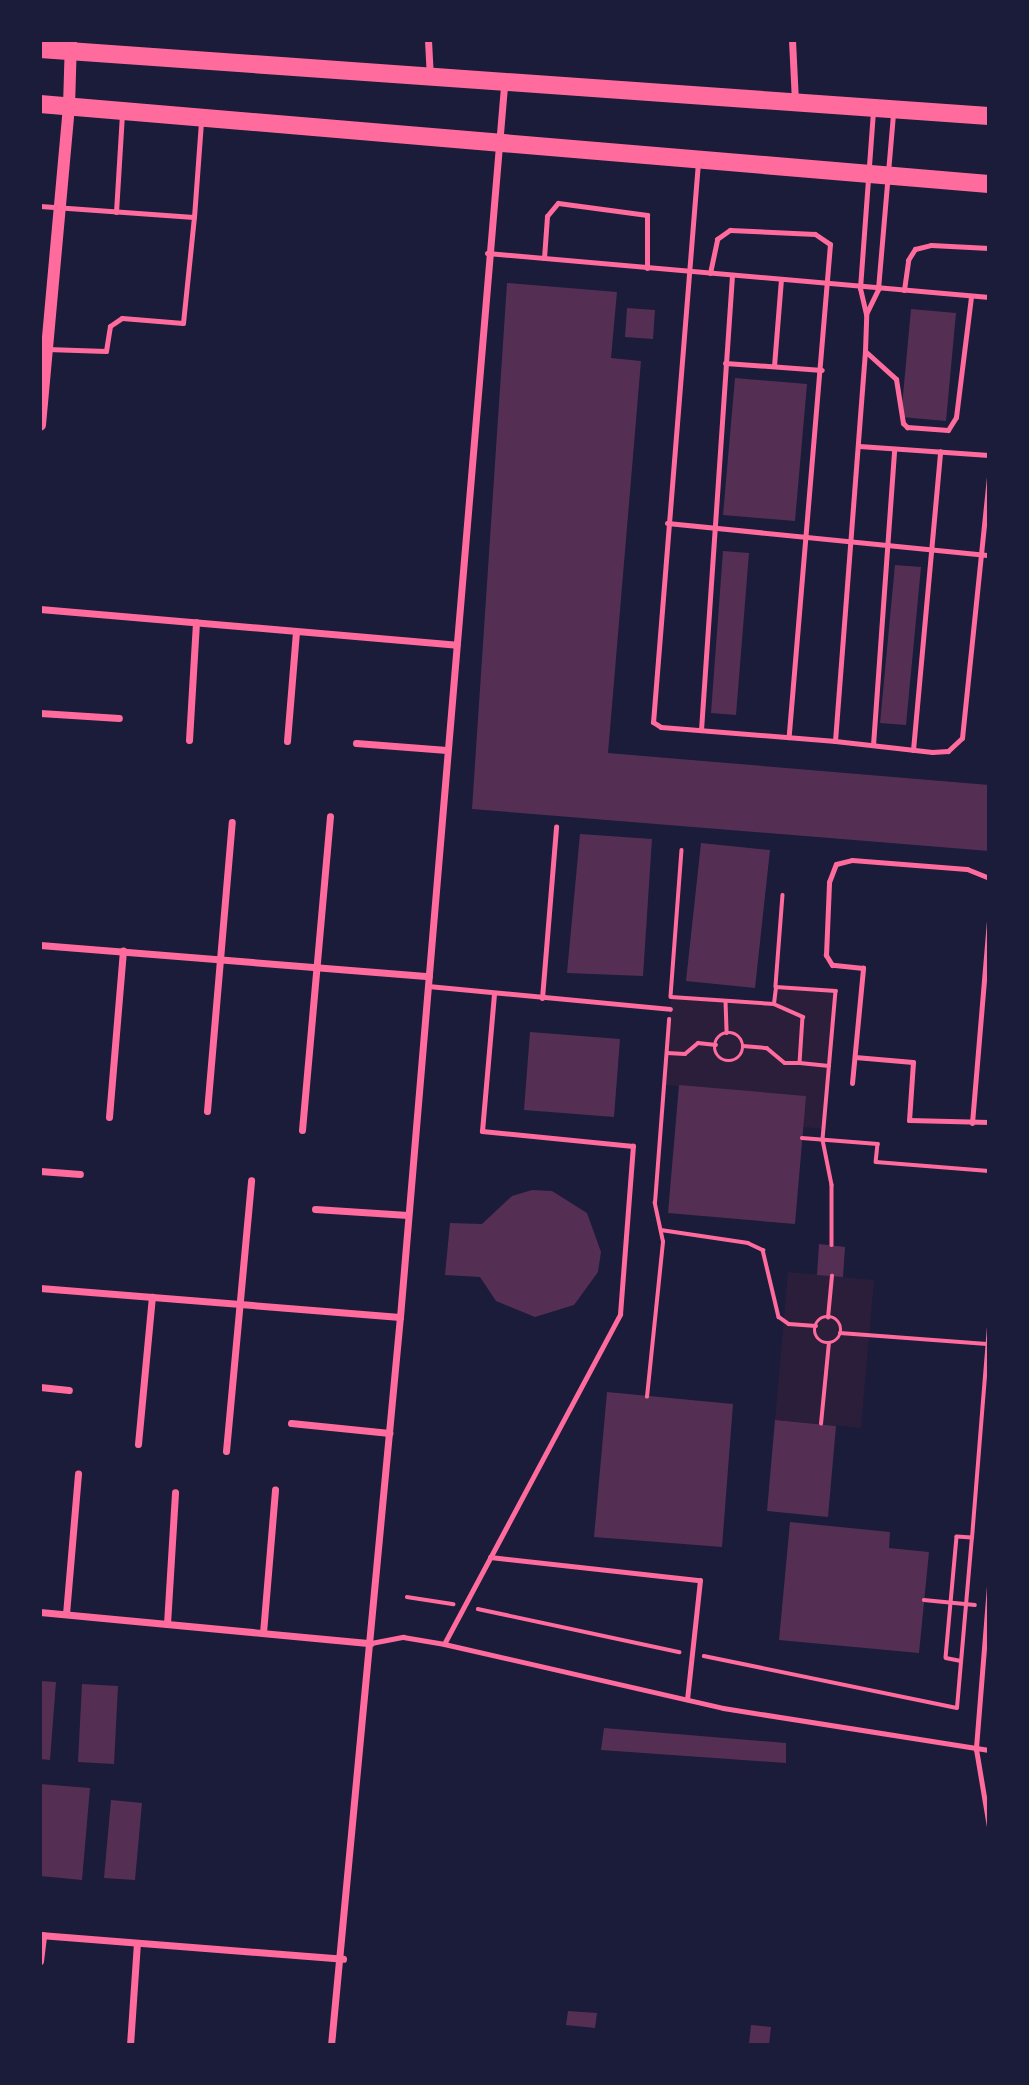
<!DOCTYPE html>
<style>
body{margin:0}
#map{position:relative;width:1029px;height:2085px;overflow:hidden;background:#1b1b3a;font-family:"Exo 2",sans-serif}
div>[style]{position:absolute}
.green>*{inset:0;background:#2a1e3b}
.building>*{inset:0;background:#542f53}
.path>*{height:3.5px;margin:-1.75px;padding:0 1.75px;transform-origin:1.75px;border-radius:1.75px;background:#ff6b9d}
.path>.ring{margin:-1.75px;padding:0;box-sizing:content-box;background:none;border:3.5px solid #ff6b9d;border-radius:50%}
.service>*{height:5px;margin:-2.5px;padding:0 2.5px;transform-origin:2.5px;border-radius:2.5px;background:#ff6b9d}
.minor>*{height:7px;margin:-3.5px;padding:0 3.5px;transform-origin:3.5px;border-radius:3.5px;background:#ff6b9d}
.tertiary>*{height:12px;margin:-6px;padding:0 6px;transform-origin:6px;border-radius:6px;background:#ff6b9d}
.primary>*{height:18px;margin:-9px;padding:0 9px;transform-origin:9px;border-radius:9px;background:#ff6b9d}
span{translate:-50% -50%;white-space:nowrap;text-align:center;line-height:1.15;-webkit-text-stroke:5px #1b1b3a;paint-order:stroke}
.frame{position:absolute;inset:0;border:42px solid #1b1b3a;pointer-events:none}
</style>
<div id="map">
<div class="green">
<i style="clip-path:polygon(776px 987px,836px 991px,824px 1129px,803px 1127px,806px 1096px,664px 1085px,671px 997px,774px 1004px)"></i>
<i style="clip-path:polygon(788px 1272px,874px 1280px,861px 1428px,775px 1420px)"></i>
</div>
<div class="building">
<i style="clip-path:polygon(507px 283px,617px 292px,611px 358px,641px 361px,608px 753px,989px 785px,989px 851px,472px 809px)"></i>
<i style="clip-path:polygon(627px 308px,655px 310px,653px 339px,625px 337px)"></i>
<i style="clip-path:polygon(911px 309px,956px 313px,946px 421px,901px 417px)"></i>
<i style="clip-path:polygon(735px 378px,807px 384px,795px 521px,723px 515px)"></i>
<i style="clip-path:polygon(723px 551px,749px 553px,736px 715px,711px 713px)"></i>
<i style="clip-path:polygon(895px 565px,921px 567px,906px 725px,880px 723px)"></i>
<i style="clip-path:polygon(580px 834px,652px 839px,643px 976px,567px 973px)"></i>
<i style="clip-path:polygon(701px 843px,770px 850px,755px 988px,686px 981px)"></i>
<i style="clip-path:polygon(530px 1032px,620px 1039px,614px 1117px,524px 1110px)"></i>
<i style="clip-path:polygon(679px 1085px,806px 1096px,795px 1224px,668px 1213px)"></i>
<i style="clip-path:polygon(532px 1190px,552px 1191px,587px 1213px,601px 1252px,598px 1272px,574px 1305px,535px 1317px,496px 1301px,480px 1277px,445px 1275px,450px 1223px,482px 1224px,512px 1196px)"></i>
<i style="clip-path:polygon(819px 1244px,845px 1247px,843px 1277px,817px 1275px)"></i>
<i style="clip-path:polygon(607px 1392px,733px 1404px,722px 1547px,594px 1537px)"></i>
<i style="clip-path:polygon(775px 1420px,836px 1426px,828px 1517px,767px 1511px)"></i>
<i style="clip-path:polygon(790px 1522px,890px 1532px,889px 1548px,929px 1552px,919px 1653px,779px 1640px)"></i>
<i style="clip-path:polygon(40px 1681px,56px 1682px,50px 1760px,40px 1759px)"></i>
<i style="clip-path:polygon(82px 1684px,118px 1686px,114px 1764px,78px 1762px)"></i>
<i style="clip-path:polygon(604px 1728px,786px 1743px,786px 1763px,601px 1750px)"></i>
<i style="clip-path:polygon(40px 1784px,90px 1788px,82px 1880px,40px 1876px)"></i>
<i style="clip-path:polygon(111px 1800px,142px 1803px,135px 1880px,104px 1878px)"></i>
<i style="clip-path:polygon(568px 2011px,597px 2013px,595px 2028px,566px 2025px)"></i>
<i style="clip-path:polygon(751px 2025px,771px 2027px,769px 2044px,749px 2043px)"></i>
</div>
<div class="path">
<i style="left:682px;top:850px;width:147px;rotate:94.3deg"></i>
<i style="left:671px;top:997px;width:103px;rotate:3.9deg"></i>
<i style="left:774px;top:1004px;width:17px;rotate:-83deg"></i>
<i style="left:783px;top:895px;width:92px;rotate:94.4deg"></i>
<i style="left:776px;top:987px;width:60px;rotate:3.8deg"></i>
<i style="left:836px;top:991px;width:150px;rotate:95deg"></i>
<i style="left:823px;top:1140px;width:46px;rotate:78.7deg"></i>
<i style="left:832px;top:1185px;width:60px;rotate:90deg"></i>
<i style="left:726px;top:1001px;width:32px;rotate:88deg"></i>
<i style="left:774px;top:1004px;width:32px;rotate:24deg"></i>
<i style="left:803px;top:1017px;width:46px;rotate:93.7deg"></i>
<i style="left:800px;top:1063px;width:29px;rotate:6deg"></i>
<i class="ring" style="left:715px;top:1033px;width:24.5px;height:24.5px"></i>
<i style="left:743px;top:1046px;width:24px;rotate:5deg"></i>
<i style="left:767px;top:1048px;width:23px;rotate:40deg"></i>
<i style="left:785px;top:1063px;width:15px"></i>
<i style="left:667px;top:1053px;width:18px;rotate:3deg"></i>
<i style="left:685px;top:1054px;width:17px;rotate:-40deg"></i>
<i style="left:698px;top:1043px;width:18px;rotate:6deg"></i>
<i style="left:802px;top:1138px;width:76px;rotate:4.5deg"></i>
<i style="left:878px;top:1144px;width:18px;rotate:96deg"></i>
<i style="left:876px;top:1162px;width:113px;rotate:4.6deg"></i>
<i style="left:661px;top:1230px;width:88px;rotate:8.5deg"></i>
<i style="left:748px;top:1243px;width:17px;rotate:25deg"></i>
<i style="left:763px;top:1250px;width:69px;rotate:76.6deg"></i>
<i style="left:779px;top:1317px;width:12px;rotate:35deg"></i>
<i style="left:789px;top:1324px;width:27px;rotate:4deg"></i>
<i class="ring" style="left:815px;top:1317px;width:22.5px;height:22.5px"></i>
<i style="left:828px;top:1318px;width:42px;rotate:-84.6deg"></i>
<i style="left:840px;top:1333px;width:147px;rotate:4.3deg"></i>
<i style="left:647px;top:1397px;width:156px;rotate:-84.1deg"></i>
<i style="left:663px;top:1242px;width:40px;rotate:-102deg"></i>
<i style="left:655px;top:1203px;width:184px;rotate:-85.6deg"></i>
<i style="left:821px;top:1424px;width:81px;rotate:-84.4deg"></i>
<i style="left:972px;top:1538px;width:214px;rotate:-85.4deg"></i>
<i style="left:407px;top:1597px;width:47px;rotate:8.7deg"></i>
<i style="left:924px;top:1600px;width:51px;rotate:5.6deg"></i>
<i style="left:478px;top:1609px;width:206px;rotate:12.1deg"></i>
<i style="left:704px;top:1656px;width:258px;rotate:11.6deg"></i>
<i style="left:957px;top:1708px;width:171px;rotate:-85deg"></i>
<i style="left:972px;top:1538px;width:15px;rotate:-176deg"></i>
<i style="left:957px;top:1537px;width:121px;rotate:95.2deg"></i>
<i style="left:946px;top:1658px;width:15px;rotate:11deg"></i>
</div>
<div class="service">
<i style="left:698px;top:162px;width:562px;rotate:94.59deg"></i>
<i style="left:653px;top:722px;width:9px;rotate:32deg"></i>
<i style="left:661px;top:727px;width:175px;rotate:4.6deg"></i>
<i style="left:835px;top:741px;width:391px;rotate:-85.6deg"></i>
<i style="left:865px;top:351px;width:37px;rotate:-88deg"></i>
<i style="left:866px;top:314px;width:27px;rotate:-103deg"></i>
<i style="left:860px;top:288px;width:178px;rotate:-85.8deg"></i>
<i style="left:40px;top:206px;width:154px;rotate:4.1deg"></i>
<i style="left:194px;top:217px;width:96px;rotate:-85.8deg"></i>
<i style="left:116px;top:212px;width:98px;rotate:-86.5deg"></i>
<i style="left:487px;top:253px;width:504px;rotate:5.01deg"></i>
<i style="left:544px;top:258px;width:42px;rotate:-85.9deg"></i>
<i style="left:547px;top:216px;width:17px;rotate:-50deg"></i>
<i style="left:558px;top:203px;width:90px;rotate:7.7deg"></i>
<i style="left:647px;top:215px;width:53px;rotate:90deg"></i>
<i style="left:710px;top:273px;width:35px;rotate:-78deg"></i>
<i style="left:717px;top:239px;width:16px;rotate:-35deg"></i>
<i style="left:730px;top:230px;width:85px;rotate:2.7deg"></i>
<i style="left:815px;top:234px;width:18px;rotate:34deg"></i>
<i style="left:830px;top:244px;width:495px;rotate:94.8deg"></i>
<i style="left:904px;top:290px;width:30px;rotate:-82deg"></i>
<i style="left:908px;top:260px;width:13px;rotate:-58deg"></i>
<i style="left:915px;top:249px;width:16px;rotate:-14deg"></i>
<i style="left:931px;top:245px;width:58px;rotate:3deg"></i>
<i style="left:866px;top:314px;width:28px;rotate:-64deg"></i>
<i style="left:878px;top:289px;width:176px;rotate:-85.1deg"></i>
<i style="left:47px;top:349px;width:59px;rotate:1.9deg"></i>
<i style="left:106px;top:351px;width:25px;rotate:-81deg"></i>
<i style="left:110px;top:326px;width:14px;rotate:-34deg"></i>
<i style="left:122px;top:318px;width:61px;rotate:4.7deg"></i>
<i style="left:183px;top:323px;width:107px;rotate:-84.1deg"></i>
<i style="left:865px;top:351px;width:42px;rotate:42.1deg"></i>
<i style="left:896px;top:379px;width:45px;rotate:81deg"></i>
<i style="left:903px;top:423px;width:6px;rotate:45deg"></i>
<i style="left:907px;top:427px;width:41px;rotate:4.2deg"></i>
<i style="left:948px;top:430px;width:15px;rotate:-58deg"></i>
<i style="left:956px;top:417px;width:122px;rotate:-82.9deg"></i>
<i style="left:725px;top:363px;width:97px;rotate:4.1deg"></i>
<i style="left:774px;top:366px;width:87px;rotate:-85.4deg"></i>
<i style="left:859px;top:446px;width:130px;rotate:4deg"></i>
<i style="left:667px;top:523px;width:324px;rotate:5.7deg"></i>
<i style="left:701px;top:730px;width:456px;rotate:-86.1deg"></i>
<i style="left:835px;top:741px;width:98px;rotate:6.5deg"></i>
<i style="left:932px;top:752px;width:16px;rotate:-4deg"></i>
<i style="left:948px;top:751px;width:19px;rotate:-43deg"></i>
<i style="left:962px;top:738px;width:264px;rotate:-84.1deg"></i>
<i style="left:873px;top:745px;width:297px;rotate:-85.9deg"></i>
<i style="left:913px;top:750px;width:300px;rotate:-84.8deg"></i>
<i style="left:428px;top:986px;width:243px;rotate:5.4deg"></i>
<i style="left:542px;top:998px;width:172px;rotate:-85.3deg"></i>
<i style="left:855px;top:1057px;width:58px;rotate:4.9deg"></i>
<i style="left:913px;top:1062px;width:58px;rotate:93.9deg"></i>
<i style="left:909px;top:1120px;width:80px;rotate:1.4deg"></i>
<i style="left:852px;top:1083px;width:116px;rotate:-84.5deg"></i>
<i style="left:863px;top:968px;width:31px;rotate:-174deg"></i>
<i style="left:832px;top:965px;width:12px;rotate:-121deg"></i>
<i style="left:826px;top:955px;width:73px;rotate:-87.6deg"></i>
<i style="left:829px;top:882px;width:19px;rotate:-69deg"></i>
<i style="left:836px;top:864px;width:16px;rotate:-14deg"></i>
<i style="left:852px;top:860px;width:115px;rotate:4.5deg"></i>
<i style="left:967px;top:869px;width:24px;rotate:22deg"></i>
<i style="left:972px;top:1123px;width:202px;rotate:-85.2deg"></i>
<i style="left:490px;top:1557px;width:211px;rotate:6.3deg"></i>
<i style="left:700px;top:1580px;width:120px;rotate:96.2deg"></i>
<i style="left:989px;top:1586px;width:164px;rotate:94.6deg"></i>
<i style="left:976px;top:1749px;width:79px;rotate:80.5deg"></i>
<i style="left:371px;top:1643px;width:33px;rotate:-11deg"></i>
<i style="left:403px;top:1637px;width:42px;rotate:9.7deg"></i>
<i style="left:444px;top:1644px;width:286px;rotate:12.9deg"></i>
<i style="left:723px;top:1708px;width:269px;rotate:9deg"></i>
<i style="left:444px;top:1644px;width:374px;rotate:-61.9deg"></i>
<i style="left:620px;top:1314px;width:169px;rotate:-85.6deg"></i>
<i style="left:633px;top:1146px;width:152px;rotate:-174.3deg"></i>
<i style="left:482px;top:1131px;width:138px;rotate:-85deg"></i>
</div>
<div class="minor">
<i style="left:428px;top:40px;width:35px;rotate:87deg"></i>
<i style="left:792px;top:40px;width:62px;rotate:87.2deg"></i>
<i style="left:40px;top:609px;width:418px;rotate:4.9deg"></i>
<i style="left:40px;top:713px;width:79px;rotate:3.6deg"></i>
<i style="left:189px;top:740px;width:118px;rotate:-86.6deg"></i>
<i style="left:287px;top:741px;width:110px;rotate:-85.3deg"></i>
<i style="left:356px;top:743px;width:91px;rotate:4.4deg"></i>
<i style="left:40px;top:945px;width:390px;rotate:4.6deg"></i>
<i style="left:207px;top:1111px;width:290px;rotate:-85.1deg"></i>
<i style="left:109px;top:1117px;width:167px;rotate:-85.2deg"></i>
<i style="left:302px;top:1130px;width:315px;rotate:-84.9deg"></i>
<i style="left:40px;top:1171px;width:40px;rotate:4.3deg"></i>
<i style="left:315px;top:1209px;width:93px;rotate:3.7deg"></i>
<i style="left:40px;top:1288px;width:361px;rotate:4.6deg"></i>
<i style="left:40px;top:1387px;width:29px;rotate:6deg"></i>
<i style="left:291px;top:1423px;width:99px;rotate:5.8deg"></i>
<i style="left:138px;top:1444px;width:148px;rotate:-84.6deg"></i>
<i style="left:226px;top:1451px;width:272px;rotate:-84.7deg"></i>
<i style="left:40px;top:1612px;width:332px;rotate:5.4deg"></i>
<i style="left:66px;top:1614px;width:141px;rotate:-85.1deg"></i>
<i style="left:167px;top:1624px;width:132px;rotate:-86.5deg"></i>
<i style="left:263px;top:1633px;width:144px;rotate:-85.2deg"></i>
<i style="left:40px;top:1935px;width:304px;rotate:4.5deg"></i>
<i style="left:40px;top:1961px;width:26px;rotate:-83deg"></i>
<i style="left:130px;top:2045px;width:102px;rotate:-86.1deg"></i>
<i style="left:331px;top:2045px;width:731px;rotate:-84.59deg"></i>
<i style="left:400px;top:1317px;width:1236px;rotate:-85.17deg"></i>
</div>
<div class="tertiary">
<i style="left:40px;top:425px;width:319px;rotate:-84.8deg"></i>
<i style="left:69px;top:107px;width:67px;rotate:-88.3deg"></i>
</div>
<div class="primary">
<i style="left:40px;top:49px;width:951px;rotate:4.04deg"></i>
<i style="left:40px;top:104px;width:952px;rotate:4.82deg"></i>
</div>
<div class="frame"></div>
</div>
